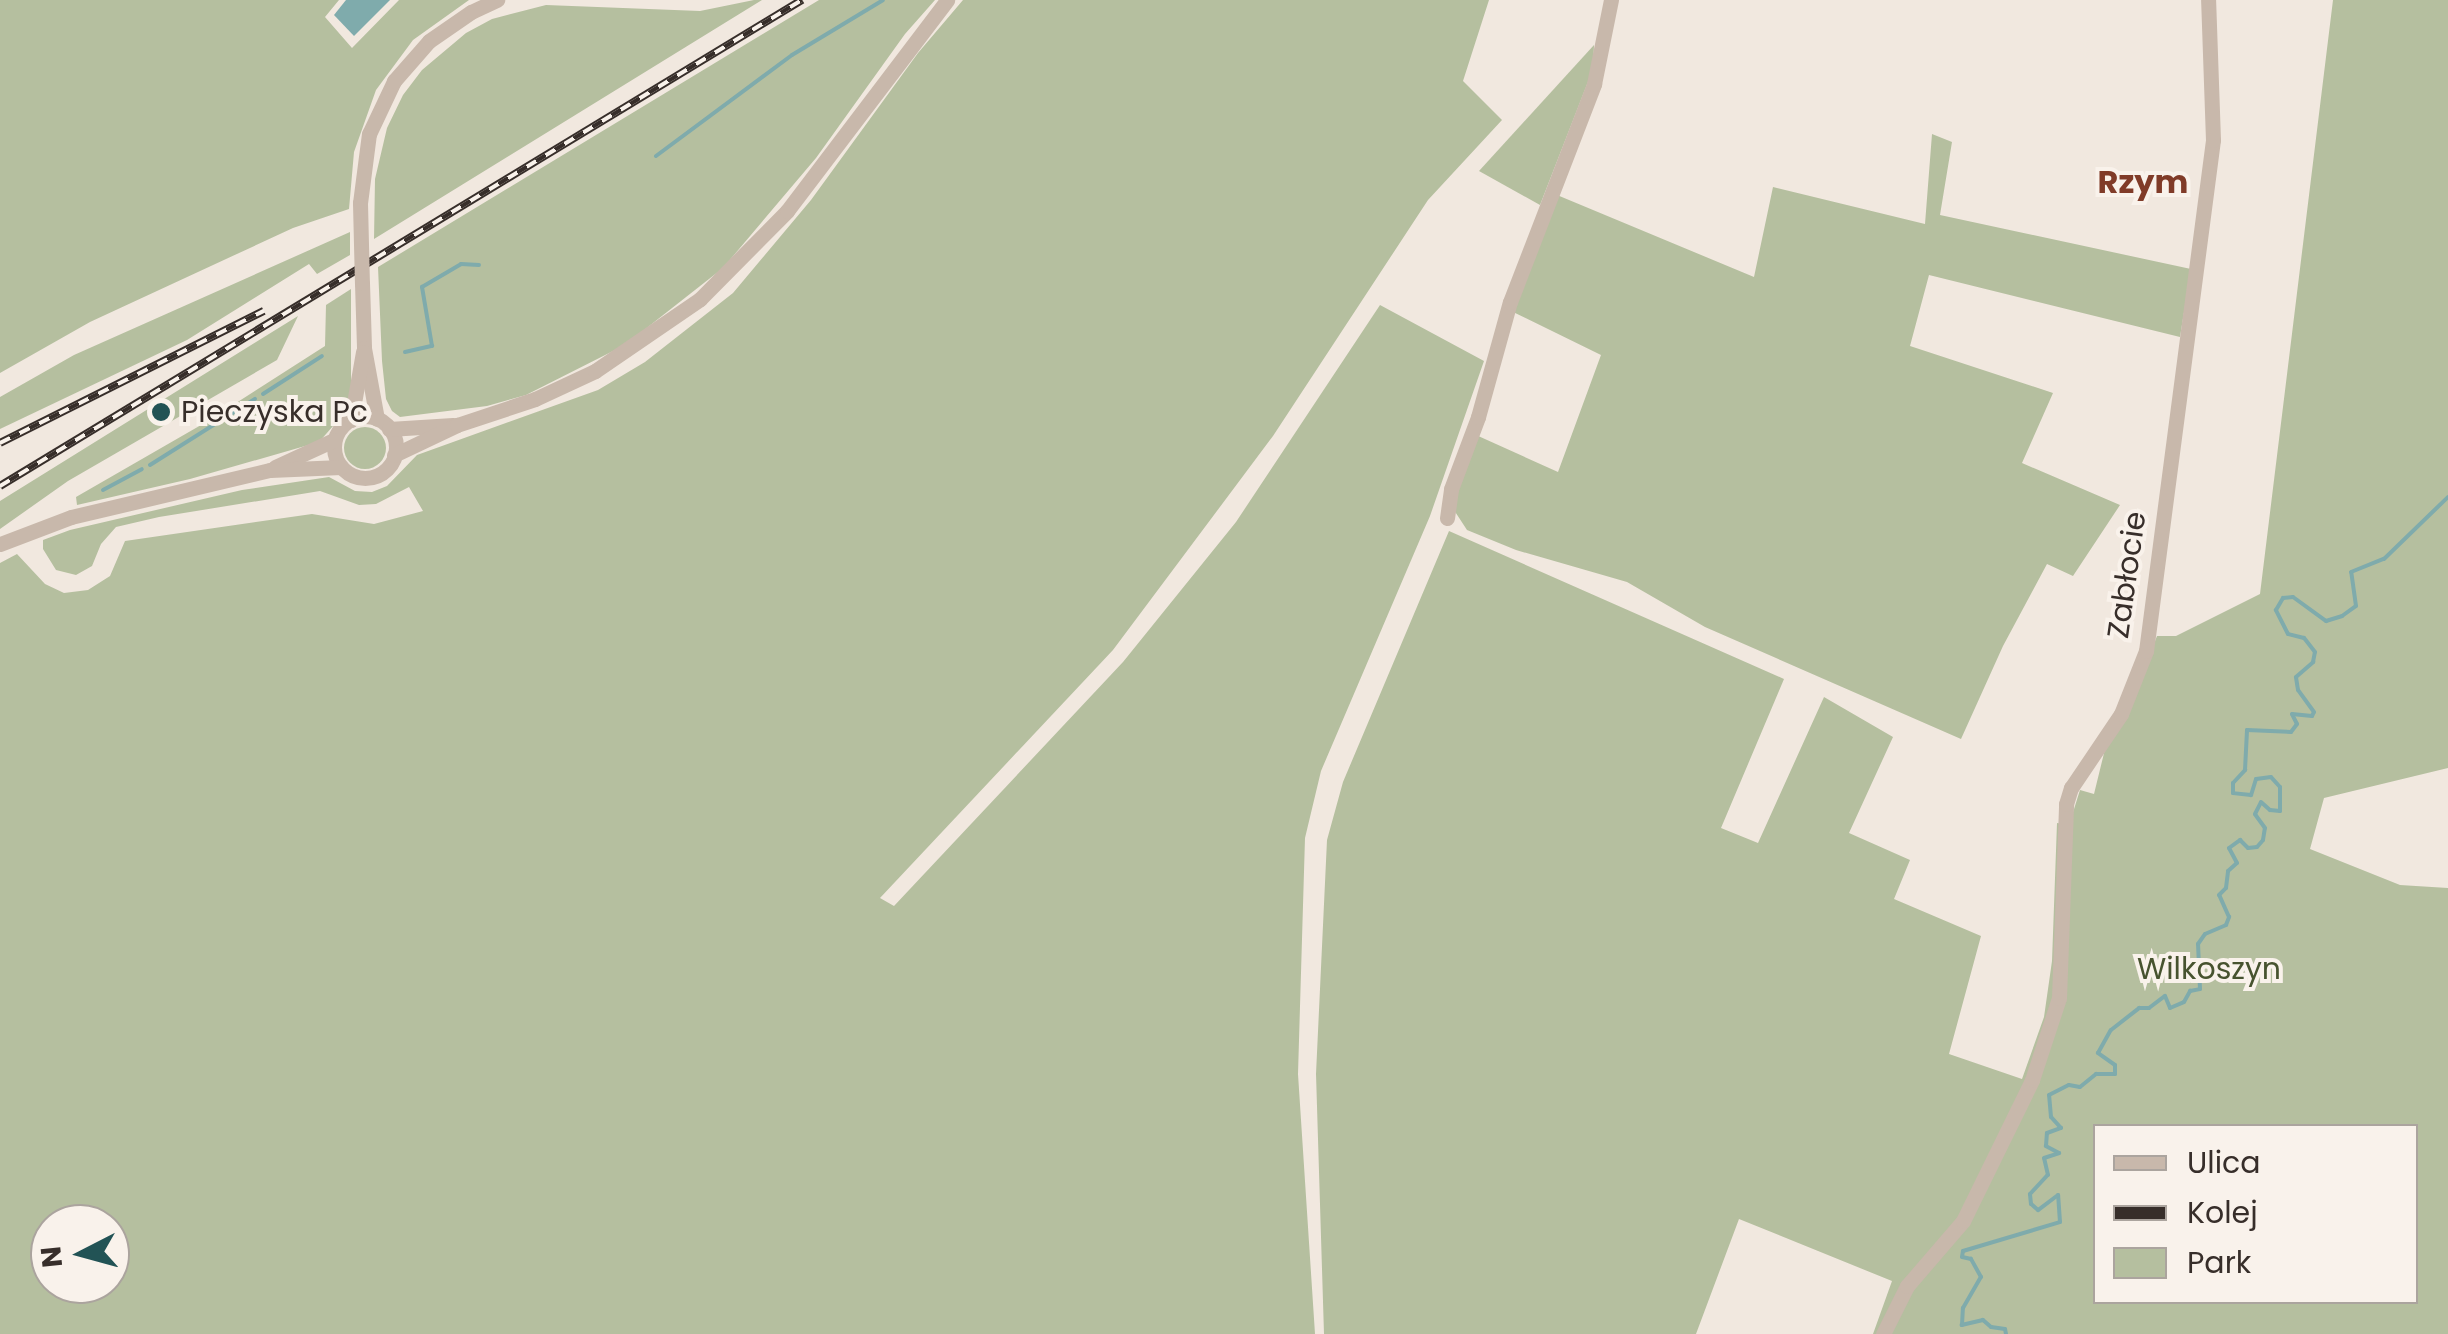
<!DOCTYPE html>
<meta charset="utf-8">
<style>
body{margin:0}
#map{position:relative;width:2448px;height:1334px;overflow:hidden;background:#f1e8df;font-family:Poppins,sans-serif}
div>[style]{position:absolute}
.green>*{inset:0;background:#b5bf9f}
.round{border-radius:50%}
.water>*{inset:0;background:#7fabac}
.stream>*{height:4px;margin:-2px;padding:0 2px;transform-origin:2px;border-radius:2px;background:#7fabac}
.minor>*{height:15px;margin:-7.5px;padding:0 7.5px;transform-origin:7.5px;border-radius:7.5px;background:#c8b8ab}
.minor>.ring{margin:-7.5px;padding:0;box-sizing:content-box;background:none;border:15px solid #c8b8ab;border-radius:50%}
.rail>*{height:8px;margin-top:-4px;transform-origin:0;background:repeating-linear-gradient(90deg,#f9f2eb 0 11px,#372e2a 0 22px);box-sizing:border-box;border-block:2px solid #372e2a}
.minor-bridge>*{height:15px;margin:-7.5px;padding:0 7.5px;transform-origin:7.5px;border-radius:7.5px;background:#c8b8ab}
.dots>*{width:28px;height:28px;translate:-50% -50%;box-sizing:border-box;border:5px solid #f9f2eb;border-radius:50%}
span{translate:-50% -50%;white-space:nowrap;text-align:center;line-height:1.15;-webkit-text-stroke:8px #f9f2eb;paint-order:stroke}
.poi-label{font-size:30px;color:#372e2a}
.left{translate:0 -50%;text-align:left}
.street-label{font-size:30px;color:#372e2a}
.park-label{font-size:30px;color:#47532f}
.neighbourhood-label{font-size:32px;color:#803b28;font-weight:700}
.legend{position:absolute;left:2093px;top:1124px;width:325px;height:180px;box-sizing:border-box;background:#f9f2eb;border:2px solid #aba49e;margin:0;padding:12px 18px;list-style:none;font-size:30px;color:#372e2a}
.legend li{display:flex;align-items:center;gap:20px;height:50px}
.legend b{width:50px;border:2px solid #aba49e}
.north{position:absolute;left:30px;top:1204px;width:100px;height:100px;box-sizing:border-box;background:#f9f2eb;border:2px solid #aba49e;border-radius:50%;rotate:264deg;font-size:28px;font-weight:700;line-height:40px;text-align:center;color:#372e2a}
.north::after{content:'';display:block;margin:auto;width:35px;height:45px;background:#225355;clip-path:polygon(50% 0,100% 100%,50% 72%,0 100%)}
</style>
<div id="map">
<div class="green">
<i style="clip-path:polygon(0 0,339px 0,325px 17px,352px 48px,399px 0,469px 0,413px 40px,376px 90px,354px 152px,349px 209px,293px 228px,90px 322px,0 373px)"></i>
<i style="clip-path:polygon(754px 0,762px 0,374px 239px,375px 179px,387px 128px,403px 95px,422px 70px,466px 33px,492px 19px,546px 5px,700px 11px)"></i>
<i style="clip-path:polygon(819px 0,935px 0,905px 34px,816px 158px,723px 268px,625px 345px,526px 395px,487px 406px,400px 417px,392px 411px,386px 399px,382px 361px,378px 267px)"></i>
<i style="clip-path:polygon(evenodd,963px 0,1489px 0,1463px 81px,1502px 120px,1428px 200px,1273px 436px,1113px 650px,880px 898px,894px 906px,1123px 662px,1236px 522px,1380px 305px,1484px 361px,1430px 516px,1321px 771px,1305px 838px,1298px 1074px,1315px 1334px,0 1334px,0 563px,17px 554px,45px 584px,64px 593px,88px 590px,110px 576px,125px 541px,312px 514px,374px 524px,423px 511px,409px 487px,376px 504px,359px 505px,320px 491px,159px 517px,116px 527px,101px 544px,92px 566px,76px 575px,56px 570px,43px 549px,43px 540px,70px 530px,242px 490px,329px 477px,355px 491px,372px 492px,387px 486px,417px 455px,598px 390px,645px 362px,733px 293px,811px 200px,918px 53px,963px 0,110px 1224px,110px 1284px,50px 1284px,50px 1224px,110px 1224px)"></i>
<i style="clip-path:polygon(evenodd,2333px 0,2448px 0,2448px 768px,2324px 798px,2310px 849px,2400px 885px,2448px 888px,2448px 1334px,1873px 1334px,1892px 1281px,1739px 1219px,1696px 1334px,1324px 1334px,1316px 1074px,1327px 840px,1343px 782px,1449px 531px,1784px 679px,1721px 828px,1758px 843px,1824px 697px,1893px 737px,1849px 833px,1910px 860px,1894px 899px,1981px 936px,1949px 1054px,2022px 1079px,2044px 1017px,2052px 961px,2057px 823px,2069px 825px,2080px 790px,2094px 794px,2106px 745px,2128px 710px,2157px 636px,2176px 636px,2260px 594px,2333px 0,2096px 1126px,2416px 1126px,2416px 1302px,2096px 1302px,2096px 1126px)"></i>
<i style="clip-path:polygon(1594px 45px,1593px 69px,1540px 205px,1479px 171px)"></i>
<i style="clip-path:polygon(1932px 134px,1952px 142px,1940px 215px,2191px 269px,2180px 337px,1929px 275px,1910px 346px,2053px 393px,2022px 463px,2120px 505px,2073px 576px,2047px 564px,2003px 646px,1961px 739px,1705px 627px,1627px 582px,1516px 550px,1467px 530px,1452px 507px,1476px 435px,1558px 472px,1601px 355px,1511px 311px,1557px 195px,1754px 277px,1773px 187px,1925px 224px)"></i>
<i style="clip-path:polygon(350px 232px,350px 255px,317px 274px,309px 264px,187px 340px,0 429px,0 397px,74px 355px)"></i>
<i style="clip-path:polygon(351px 289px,351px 397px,348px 409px,319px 442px,190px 479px,77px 505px,76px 497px,208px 421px,325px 346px,326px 305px)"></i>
<i style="clip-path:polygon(298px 316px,277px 360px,68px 481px,0 529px,0 501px)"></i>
<i class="round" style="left:344px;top:427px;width:42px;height:42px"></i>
</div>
<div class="water">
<i style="clip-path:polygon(346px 0,390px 0,354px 36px,334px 15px)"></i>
</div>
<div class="stream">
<i style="left:656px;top:156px;width:169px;rotate:-36.6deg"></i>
<i style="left:792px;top:55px;width:106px;rotate:-31.1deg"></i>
<i style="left:405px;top:352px;width:28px;rotate:-13deg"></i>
<i style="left:432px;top:346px;width:60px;rotate:-99.6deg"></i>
<i style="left:422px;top:287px;width:45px;rotate:-30.5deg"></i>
<i style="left:461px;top:264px;width:18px;rotate:3deg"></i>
<i style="left:263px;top:394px;width:70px;rotate:-32.8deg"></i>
<i style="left:150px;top:465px;width:124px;rotate:-32.2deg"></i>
<i style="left:103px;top:490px;width:44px;rotate:-28.3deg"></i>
<i style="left:2006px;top:1334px;width:5px;rotate:-101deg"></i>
<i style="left:2005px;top:1329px;width:14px;rotate:-172deg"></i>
<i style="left:1991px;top:1327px;width:11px;rotate:-139deg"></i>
<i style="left:1983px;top:1320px;width:22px;rotate:167deg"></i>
<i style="left:1962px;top:1325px;width:17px;rotate:-87deg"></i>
<i style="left:1963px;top:1308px;width:36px;rotate:-60deg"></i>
<i style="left:1981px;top:1277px;width:21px;rotate:-119deg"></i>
<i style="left:1971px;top:1259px;width:9px;rotate:-167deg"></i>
<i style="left:1962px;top:1257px;width:6px;rotate:-81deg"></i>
<i style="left:1963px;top:1251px;width:101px;rotate:-16.6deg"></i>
<i style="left:2060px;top:1222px;width:27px;rotate:-94deg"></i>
<i style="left:2058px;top:1195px;width:25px;rotate:143deg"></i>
<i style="left:2038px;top:1210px;width:9px;rotate:-139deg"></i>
<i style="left:2031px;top:1204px;width:10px;rotate:-96deg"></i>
<i style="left:2030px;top:1194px;width:26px;rotate:-47deg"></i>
<i style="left:2048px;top:1175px;width:17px;rotate:-103deg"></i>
<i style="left:2044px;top:1158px;width:16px;rotate:-18deg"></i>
<i style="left:2059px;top:1153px;width:15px;rotate:-152deg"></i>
<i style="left:2046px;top:1146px;width:13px;rotate:-86deg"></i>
<i style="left:2047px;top:1133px;width:15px;rotate:-20deg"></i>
<i style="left:2061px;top:1128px;width:15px;rotate:-132deg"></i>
<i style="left:2051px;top:1117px;width:22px;rotate:-95deg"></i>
<i style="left:2049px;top:1095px;width:22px;rotate:-27deg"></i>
<i style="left:2069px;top:1085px;width:11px;rotate:10deg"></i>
<i style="left:2080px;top:1087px;width:21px;rotate:-39deg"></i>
<i style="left:2096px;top:1074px;width:19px"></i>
<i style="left:2115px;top:1074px;width:9px;rotate:-90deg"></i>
<i style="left:2115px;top:1065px;width:21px;rotate:-145deg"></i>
<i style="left:2098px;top:1053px;width:26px;rotate:-61deg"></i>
<i style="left:2111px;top:1030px;width:36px;rotate:-38deg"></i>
<i style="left:2139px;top:1008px;width:10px"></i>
<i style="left:2149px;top:1008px;width:20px;rotate:-37deg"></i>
<i style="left:2165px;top:996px;width:13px;rotate:67deg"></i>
<i style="left:2170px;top:1008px;width:15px;rotate:-23deg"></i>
<i style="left:2184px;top:1002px;width:13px;rotate:-61deg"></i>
<i style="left:2190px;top:991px;width:10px;rotate:-11deg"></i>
<i style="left:2200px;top:989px;width:45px;rotate:-92.5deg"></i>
<i style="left:2198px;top:944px;width:12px;rotate:-55deg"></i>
<i style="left:2205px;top:934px;width:23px;rotate:-23deg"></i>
<i style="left:2226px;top:925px;width:9px;rotate:-69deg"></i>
<i style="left:2229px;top:917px;width:24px;rotate:-114deg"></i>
<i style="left:2219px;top:895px;width:10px;rotate:-45deg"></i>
<i style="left:2226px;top:888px;width:17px;rotate:-83deg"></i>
<i style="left:2228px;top:871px;width:12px;rotate:-42deg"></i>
<i style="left:2237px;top:863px;width:17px;rotate:-118deg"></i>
<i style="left:2229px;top:848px;width:14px;rotate:-36deg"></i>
<i style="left:2240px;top:840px;width:11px;rotate:45deg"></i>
<i style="left:2248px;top:848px;width:9px;rotate:-6deg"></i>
<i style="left:2257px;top:847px;width:9px;rotate:-49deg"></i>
<i style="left:2263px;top:840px;width:12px;rotate:-81deg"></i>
<i style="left:2265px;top:828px;width:17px;rotate:-126deg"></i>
<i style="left:2255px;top:814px;width:13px;rotate:-63deg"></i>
<i style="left:2261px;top:802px;width:12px;rotate:42deg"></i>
<i style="left:2270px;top:810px;width:10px;rotate:6deg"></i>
<i style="left:2280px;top:811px;width:24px;rotate:-90deg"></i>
<i style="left:2280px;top:787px;width:13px;rotate:-132deg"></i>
<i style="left:2271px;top:777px;width:15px;rotate:172deg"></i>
<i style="left:2256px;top:779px;width:17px;rotate:107deg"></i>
<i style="left:2251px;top:795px;width:18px;rotate:-174deg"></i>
<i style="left:2233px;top:793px;width:10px;rotate:-90deg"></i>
<i style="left:2233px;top:783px;width:18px;rotate:-47deg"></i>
<i style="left:2245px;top:770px;width:40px;rotate:-87.1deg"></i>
<i style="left:2247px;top:730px;width:44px;rotate:2.6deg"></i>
<i style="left:2291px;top:732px;width:10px;rotate:-53deg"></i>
<i style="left:2297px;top:724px;width:11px;rotate:-117deg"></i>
<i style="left:2292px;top:714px;width:20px;rotate:6deg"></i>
<i style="left:2312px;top:716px;width:4px;rotate:-63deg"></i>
<i style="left:2314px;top:712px;width:27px;rotate:-126deg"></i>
<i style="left:2298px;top:690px;width:13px;rotate:-99deg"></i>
<i style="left:2296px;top:677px;width:23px;rotate:-41deg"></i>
<i style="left:2313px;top:662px;width:10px;rotate:-79deg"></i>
<i style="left:2315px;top:652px;width:18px;rotate:-128deg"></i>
<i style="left:2304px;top:638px;width:16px;rotate:-166deg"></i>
<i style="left:2288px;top:634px;width:27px;rotate:-117deg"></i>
<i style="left:2276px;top:610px;width:14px;rotate:-60deg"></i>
<i style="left:2283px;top:598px;width:10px;rotate:-6deg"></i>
<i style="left:2293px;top:597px;width:41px;rotate:36deg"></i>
<i style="left:2326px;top:621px;width:17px;rotate:-17deg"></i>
<i style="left:2342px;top:616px;width:17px;rotate:-36deg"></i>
<i style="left:2356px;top:606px;width:34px;rotate:-98deg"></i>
<i style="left:2351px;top:572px;width:35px;rotate:-22deg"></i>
<i style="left:2384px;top:559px;width:89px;rotate:-44.1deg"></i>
</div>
<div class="minor">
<i style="left:360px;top:203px;width:70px;rotate:-82.6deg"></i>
<i style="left:369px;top:134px;width:59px;rotate:-64.7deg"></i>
<i style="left:394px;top:81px;width:53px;rotate:-48.8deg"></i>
<i style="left:429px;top:41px;width:51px;rotate:-34.6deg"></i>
<i style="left:471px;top:12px;width:29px;rotate:-25deg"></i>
<i style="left:362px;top:283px;width:65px;rotate:88.2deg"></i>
<i style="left:364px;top:348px;width:72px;rotate:79.6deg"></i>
<i class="ring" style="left:334px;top:416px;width:47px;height:47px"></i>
<i style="left:351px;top:420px;width:69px;rotate:-80deg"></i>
<i style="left:389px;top:429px;width:64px;rotate:-3.6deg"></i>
<i style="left:394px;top:455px;width:70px;rotate:-25.5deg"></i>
<i style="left:457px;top:425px;width:82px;rotate:-18.4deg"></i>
<i style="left:535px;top:399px;width:66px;rotate:-25deg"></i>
<i style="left:595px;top:371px;width:127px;rotate:-34.4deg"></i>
<i style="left:700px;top:299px;width:124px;rotate:-45.3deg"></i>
<i style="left:787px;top:211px;width:265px;rotate:-52.8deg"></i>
<i style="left:275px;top:467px;width:65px;rotate:-24.6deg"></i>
<i style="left:1447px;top:518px;width:29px;rotate:-82deg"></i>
<i style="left:1451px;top:489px;width:77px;rotate:-69.4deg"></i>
<i style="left:1478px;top:417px;width:119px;rotate:-74.5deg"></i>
<i style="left:1510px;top:302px;width:234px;rotate:-68.9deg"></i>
<i style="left:1594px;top:84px;width:86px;rotate:-78.6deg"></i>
<i style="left:0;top:544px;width:76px;rotate:-20.8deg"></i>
<i style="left:71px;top:517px;width:204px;rotate:-13.3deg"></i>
<i style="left:270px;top:470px;width:71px;rotate:-2.4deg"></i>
<i style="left:1883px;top:1334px;width:54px;rotate:-63.4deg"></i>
<i style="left:1907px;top:1286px;width:86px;rotate:-49.3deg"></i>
<i style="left:1963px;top:1221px;width:157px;rotate:-63.9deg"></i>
<i style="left:2032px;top:1080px;width:86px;rotate:-71.8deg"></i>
<i style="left:2059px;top:998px;width:194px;rotate:-87.9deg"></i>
<i style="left:2066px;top:804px;width:17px;rotate:-73deg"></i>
<i style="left:2071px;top:788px;width:89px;rotate:-56deg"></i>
<i style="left:2121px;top:714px;width:68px;rotate:-68.4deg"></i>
<i style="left:2146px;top:651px;width:515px;rotate:-82.53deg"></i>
<i style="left:2213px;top:140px;width:140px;rotate:-92deg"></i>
</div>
<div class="rail">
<i style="left:0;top:443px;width:295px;rotate:-26.6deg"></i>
<i style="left:0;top:486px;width:938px;rotate:-31.22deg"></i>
</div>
<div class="minor-bridge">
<i style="left:360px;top:203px;width:80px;rotate:88.6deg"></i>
</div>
<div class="dots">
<i style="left:161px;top:412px;background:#225355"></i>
</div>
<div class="poi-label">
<span class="left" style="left:181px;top:412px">Pieczyska Pc</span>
</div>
<div class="street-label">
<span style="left:2127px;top:575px;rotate:-82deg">Zabłocie</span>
</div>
<div class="park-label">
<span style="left:2209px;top:969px">Wilkoszyn</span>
</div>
<div class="neighbourhood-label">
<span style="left:2143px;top:182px">Rzym</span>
</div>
<ul class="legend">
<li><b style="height:12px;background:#c8b8ab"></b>Ulica</li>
<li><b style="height:12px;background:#372e2a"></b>Kolej</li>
<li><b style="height:28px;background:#b5bf9f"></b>Park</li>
</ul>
<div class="north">N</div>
</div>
